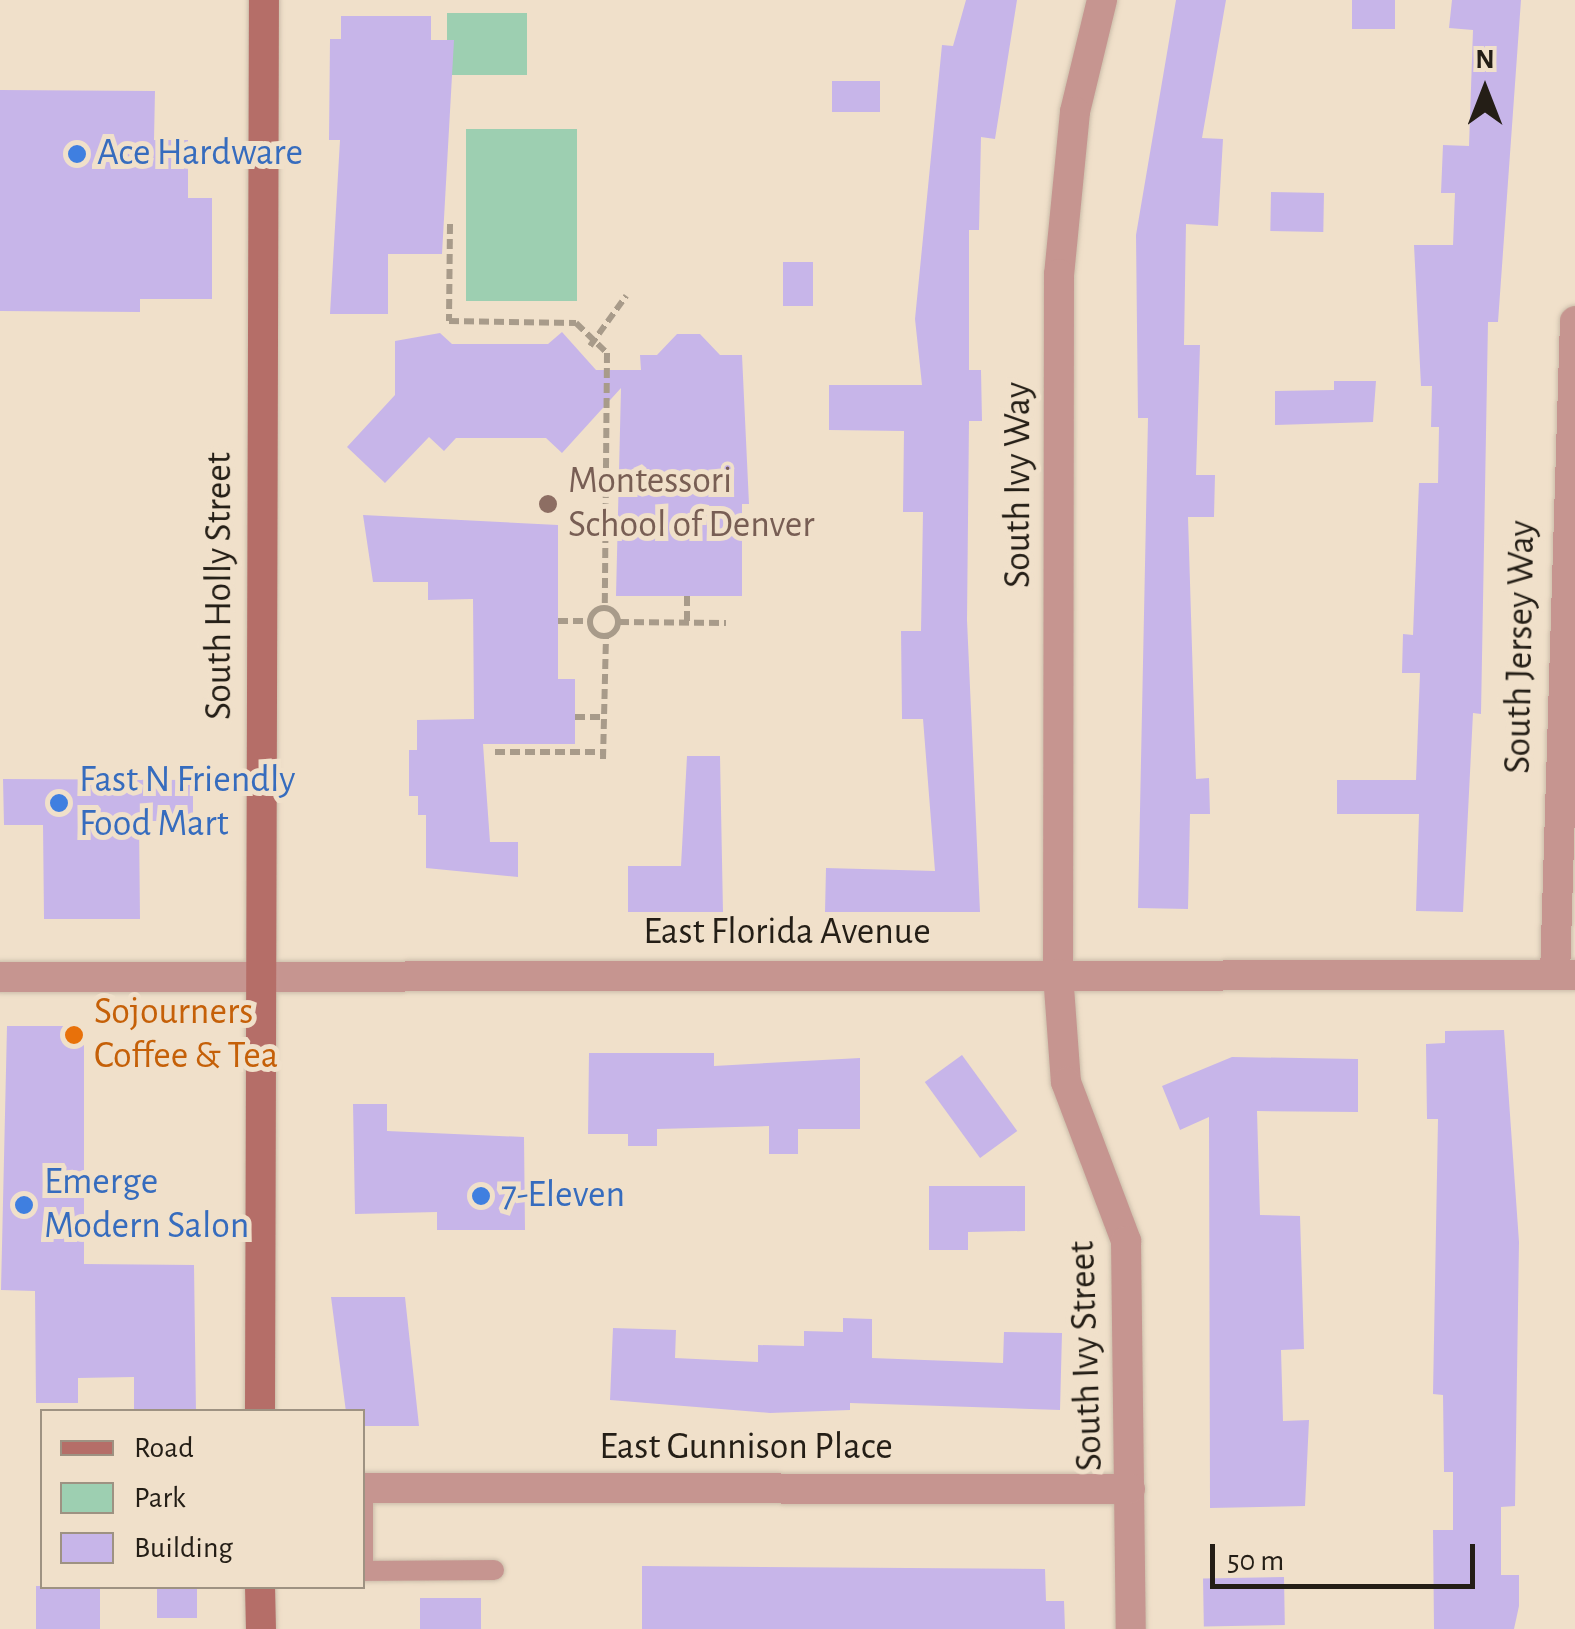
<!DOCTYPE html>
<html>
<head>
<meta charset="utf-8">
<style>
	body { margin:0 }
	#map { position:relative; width:1575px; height:1629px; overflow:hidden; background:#f0e0ca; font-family:"Alegreya Sans",sans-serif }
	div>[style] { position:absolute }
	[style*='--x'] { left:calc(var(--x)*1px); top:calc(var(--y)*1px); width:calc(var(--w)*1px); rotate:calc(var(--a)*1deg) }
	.green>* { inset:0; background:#9dcfb1; transform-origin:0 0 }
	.building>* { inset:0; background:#c7b5e9; transform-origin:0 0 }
	.path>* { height:6px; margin-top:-3px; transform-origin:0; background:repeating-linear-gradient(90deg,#a89b8a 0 10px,transparent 0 15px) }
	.path>.ring { margin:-3px; padding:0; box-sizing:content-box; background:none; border:6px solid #a89b8a; border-radius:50% }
	.roads { filter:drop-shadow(0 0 2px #cbbdaa) drop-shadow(0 0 2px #cbbdaa) }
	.service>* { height:20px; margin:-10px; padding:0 10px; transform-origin:10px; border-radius:10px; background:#c69590 }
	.minor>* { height:30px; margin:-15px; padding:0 15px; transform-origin:15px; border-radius:15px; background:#c69590 }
	.tertiary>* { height:30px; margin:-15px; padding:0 15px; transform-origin:15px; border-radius:15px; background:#c69590 }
	.secondary>* { height:30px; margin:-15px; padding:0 15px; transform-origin:15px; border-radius:15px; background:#b56e68 }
	.dots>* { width:28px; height:28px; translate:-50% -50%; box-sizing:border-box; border:5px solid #f0e0ca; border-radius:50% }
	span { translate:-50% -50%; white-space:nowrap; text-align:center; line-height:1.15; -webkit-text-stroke:10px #f0e0ca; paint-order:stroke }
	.shop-label { font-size:38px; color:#366cbe }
	.left { translate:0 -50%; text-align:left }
	.education-label { font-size:38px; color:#785e54 }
	.street-label { font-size:38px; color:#241e16 }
	.food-label { font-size:38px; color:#c56008 }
	.legend { position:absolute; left:40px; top:1409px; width:325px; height:180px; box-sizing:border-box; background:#f0e0ca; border:2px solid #9e9282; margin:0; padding:12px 18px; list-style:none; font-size:30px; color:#241e16 }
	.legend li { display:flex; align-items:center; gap:20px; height:50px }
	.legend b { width:50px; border:2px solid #9e9282 }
	.north { position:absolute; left:1435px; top:40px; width:100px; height:100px; -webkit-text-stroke:8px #f0e0ca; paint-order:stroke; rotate:0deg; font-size:28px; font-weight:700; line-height:40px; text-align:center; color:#241e16 }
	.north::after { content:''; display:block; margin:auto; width:35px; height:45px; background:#241e16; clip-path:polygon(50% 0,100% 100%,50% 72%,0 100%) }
	.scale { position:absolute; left:1210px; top:1544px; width:265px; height:45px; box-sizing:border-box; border:5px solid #241e16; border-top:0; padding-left:12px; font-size:30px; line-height:35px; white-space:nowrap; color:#241e16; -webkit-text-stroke:8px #f0e0ca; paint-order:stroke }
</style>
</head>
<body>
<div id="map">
	<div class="green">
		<div style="left:447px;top:13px;width:80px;height:62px"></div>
		<div style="left:466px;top:129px;width:111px;height:172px"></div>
	</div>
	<div class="building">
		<div style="clip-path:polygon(966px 0,1017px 0,995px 139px,981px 137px,979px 230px,969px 230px,969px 370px,981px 370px,982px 421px,969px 421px,967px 620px,980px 912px,825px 912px,826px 868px,935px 871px,923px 719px,902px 719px,901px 631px,921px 631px,923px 512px,903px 512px,904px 431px,829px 430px,829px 385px,922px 385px,915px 319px,942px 45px,953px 46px)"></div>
		<div style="clip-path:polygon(1176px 0,1226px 0,1202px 138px,1223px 139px,1218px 226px,1186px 224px,1184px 345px,1200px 345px,1196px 475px,1215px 475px,1214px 517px,1188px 517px,1196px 779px,1209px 778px,1210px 814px,1190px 814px,1188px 909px,1138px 908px,1148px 418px,1138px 418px,1136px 235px)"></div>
		<div style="left:1352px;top:0;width:43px;height:29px"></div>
		<div style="clip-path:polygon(1452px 0,1521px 0,1498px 322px,1488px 322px,1481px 714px,1473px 713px,1463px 912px,1416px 911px,1419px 814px,1337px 814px,1337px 780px,1416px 780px,1420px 673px,1402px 673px,1403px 634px,1413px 635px,1419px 483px,1438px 483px,1439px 427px,1431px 427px,1432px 386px,1421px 386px,1414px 245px,1453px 245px,1455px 193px,1441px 193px,1443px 145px,1469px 146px,1473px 30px,1449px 28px)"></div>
		<div style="clip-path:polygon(341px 16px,431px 16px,431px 40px,454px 40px,442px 254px,388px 254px,388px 314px,330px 314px,340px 140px,329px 140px,330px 39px,341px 39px)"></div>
		<div style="left:832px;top:81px;width:48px;height:31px"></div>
		<div style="clip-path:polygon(0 90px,155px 91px,154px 140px,188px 140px,188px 198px,212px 198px,212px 299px,140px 299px,140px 312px,0 311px)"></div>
		<div style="left:1271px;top:192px;width:53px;height:39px;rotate:1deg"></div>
		<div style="left:783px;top:262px;width:30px;height:44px"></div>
		<div style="clip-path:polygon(562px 332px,596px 370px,641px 370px,640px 355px,657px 355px,677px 334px,700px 334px,720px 355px,742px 355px,749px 504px,742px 504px,742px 596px,616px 596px,621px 388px,562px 453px,546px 438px,456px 438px,444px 451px,429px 437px,385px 483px,347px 447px,395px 395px,395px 341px,440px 333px,452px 344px,548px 344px)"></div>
		<div style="clip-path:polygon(1334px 381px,1376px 381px,1373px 422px,1275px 425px,1275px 391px,1334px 390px)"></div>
		<div style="clip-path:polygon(363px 515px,558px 525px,558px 679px,575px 679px,575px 744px,483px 744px,490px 842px,518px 842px,518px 877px,426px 868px,426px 815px,418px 815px,418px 796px,409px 796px,409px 750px,417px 750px,417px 720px,474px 719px,473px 599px,428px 600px,428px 582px,373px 582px)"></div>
		<div style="clip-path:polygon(687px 756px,720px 756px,723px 912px,628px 912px,628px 866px,681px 866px)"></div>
		<div style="clip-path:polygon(3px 779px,193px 780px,193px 821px,139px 821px,140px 919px,44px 919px,43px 825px,4px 825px)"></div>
		<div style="clip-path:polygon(7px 1026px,84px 1026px,84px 1264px,194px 1265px,196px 1412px,134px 1412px,134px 1377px,78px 1378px,78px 1403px,36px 1403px,35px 1291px,1px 1290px)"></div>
		<div style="clip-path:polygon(1504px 1030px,1519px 1242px,1515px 1506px,1501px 1507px,1501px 1575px,1519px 1575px,1519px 1606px,1514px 1629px,1434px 1629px,1433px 1530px,1453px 1530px,1453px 1472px,1444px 1472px,1443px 1395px,1433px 1394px,1438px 1119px,1427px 1119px,1426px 1044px,1445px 1043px,1445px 1031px)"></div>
		<div style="clip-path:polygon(589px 1053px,714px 1053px,714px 1066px,860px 1058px,860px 1129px,798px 1129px,798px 1154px,769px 1154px,769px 1126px,657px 1129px,657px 1146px,628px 1146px,628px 1134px,588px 1134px)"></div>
		<div style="left:962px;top:1055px;width:94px;height:46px;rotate:54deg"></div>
		<div style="clip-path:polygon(1232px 1057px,1358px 1059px,1358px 1112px,1257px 1111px,1260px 1215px,1300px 1216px,1304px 1349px,1281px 1350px,1283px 1421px,1309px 1420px,1305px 1506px,1210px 1508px,1209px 1117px,1180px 1130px,1162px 1086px)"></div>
		<div style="clip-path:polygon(353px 1104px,387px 1104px,387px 1131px,524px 1137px,525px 1230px,437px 1230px,437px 1212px,355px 1214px)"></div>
		<div style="clip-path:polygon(929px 1186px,1025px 1186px,1025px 1231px,968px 1232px,968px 1250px,929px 1250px)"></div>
		<div style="clip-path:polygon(331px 1297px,405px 1297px,419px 1426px,362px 1426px,362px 1412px,346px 1412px)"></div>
		<div style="clip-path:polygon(843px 1318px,872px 1319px,872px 1358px,1003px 1363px,1004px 1332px,1062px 1333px,1060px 1410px,850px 1403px,850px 1410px,770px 1413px,610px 1400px,613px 1328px,676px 1330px,675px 1358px,758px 1362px,758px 1345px,804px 1346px,804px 1331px,843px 1332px)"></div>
		<div style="clip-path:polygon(642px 1566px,1045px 1569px,1046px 1601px,1064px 1601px,1065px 1629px,642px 1629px)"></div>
		<div style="left:1284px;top:1577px;width:48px;height:81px;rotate:89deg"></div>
		<div style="left:36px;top:1586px;width:64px;height:43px"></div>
		<div style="left:157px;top:1586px;width:40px;height:32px"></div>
		<div style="left:420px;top:1598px;width:61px;height:31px"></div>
	</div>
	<div class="path">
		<div style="--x:450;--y:224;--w:97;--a:90.6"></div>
		<div style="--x:449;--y:321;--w:127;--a:0.9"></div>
		<div style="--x:576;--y:323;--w:43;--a:44.1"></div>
		<div style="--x:607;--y:353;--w:254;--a:90.5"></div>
		<div style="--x:590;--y:346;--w:62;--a:-54.2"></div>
		<div style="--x:687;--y:596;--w:26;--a:90"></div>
		<div class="ring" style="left:590px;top:608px;width:22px;height:22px"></div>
		<div style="--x:558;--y:621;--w:32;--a:0"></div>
		<div style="--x:619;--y:622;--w:107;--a:0.5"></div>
		<div style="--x:575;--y:717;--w:29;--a:0"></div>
		<div style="--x:495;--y:752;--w:108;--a:0"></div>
		<div style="--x:603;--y:759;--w:123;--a:-88.6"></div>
	</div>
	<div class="roads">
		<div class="service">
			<div style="--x:363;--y:1488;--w:83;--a:90"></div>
			<div style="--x:362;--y:1571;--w:132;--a:-0.4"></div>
		</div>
		<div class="minor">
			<div style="--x:1102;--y:0;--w:115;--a:103.6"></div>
			<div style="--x:1075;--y:112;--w:163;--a:95.6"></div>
			<div style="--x:1059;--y:274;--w:700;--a:90.08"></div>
			<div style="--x:1058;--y:974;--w:108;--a:85.8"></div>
			<div style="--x:1066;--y:1082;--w:170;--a:69.3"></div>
			<div style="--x:1126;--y:1241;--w:388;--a:89.3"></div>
			<div style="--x:1555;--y:975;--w:654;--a:-88.25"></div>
			<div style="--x:362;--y:1488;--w:768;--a:0.07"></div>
		</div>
		<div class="tertiary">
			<div style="--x:0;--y:977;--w:1575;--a:-0.07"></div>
		</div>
		<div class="secondary">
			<div style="--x:260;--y:1412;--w:1412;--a:-89.84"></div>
			<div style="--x:260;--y:1586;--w:43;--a:88.7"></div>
		</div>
	</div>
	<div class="dots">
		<div style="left:77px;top:154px;background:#3f7fe0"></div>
		<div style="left:548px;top:504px;background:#8d6e63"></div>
		<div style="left:59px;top:803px;background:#3f7fe0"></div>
		<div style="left:74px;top:1035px;background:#e8710a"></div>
		<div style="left:481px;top:1196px;background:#3f7fe0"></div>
		<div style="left:24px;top:1205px;background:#3f7fe0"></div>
	</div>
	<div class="shop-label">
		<span class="left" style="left:97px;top:154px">Ace Hardware</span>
		<span class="left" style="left:79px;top:803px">Fast N Friendly<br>Food Mart</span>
		<span class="left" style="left:44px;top:1205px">Emerge<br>Modern Salon</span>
		<span class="left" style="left:501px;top:1196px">7-Eleven</span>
	</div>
	<div class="education-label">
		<span class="left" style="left:568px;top:504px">Montessori<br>School of Denver</span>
	</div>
	<div class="street-label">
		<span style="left:1019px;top:485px;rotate:-90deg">South Ivy Way</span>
		<span style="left:220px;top:586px;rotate:-90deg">South Holly Street</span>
		<span style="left:1521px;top:647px;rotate:-89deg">South Jersey Way</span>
		<span style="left:787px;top:933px">East Florida Avenue</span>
		<span style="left:1087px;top:1356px;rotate:-92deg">South Ivy Street</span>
		<span style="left:746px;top:1448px">East Gunnison Place</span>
	</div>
	<div class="food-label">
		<span class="left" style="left:94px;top:1035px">Sojourners<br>Coffee &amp; Tea</span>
	</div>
	<ul class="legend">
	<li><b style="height:12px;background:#b56e68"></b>Road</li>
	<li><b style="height:28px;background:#9dcfb1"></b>Park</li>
	<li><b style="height:28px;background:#c7b5e9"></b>Building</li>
	</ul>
	<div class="north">N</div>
	<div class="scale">50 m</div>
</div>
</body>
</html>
